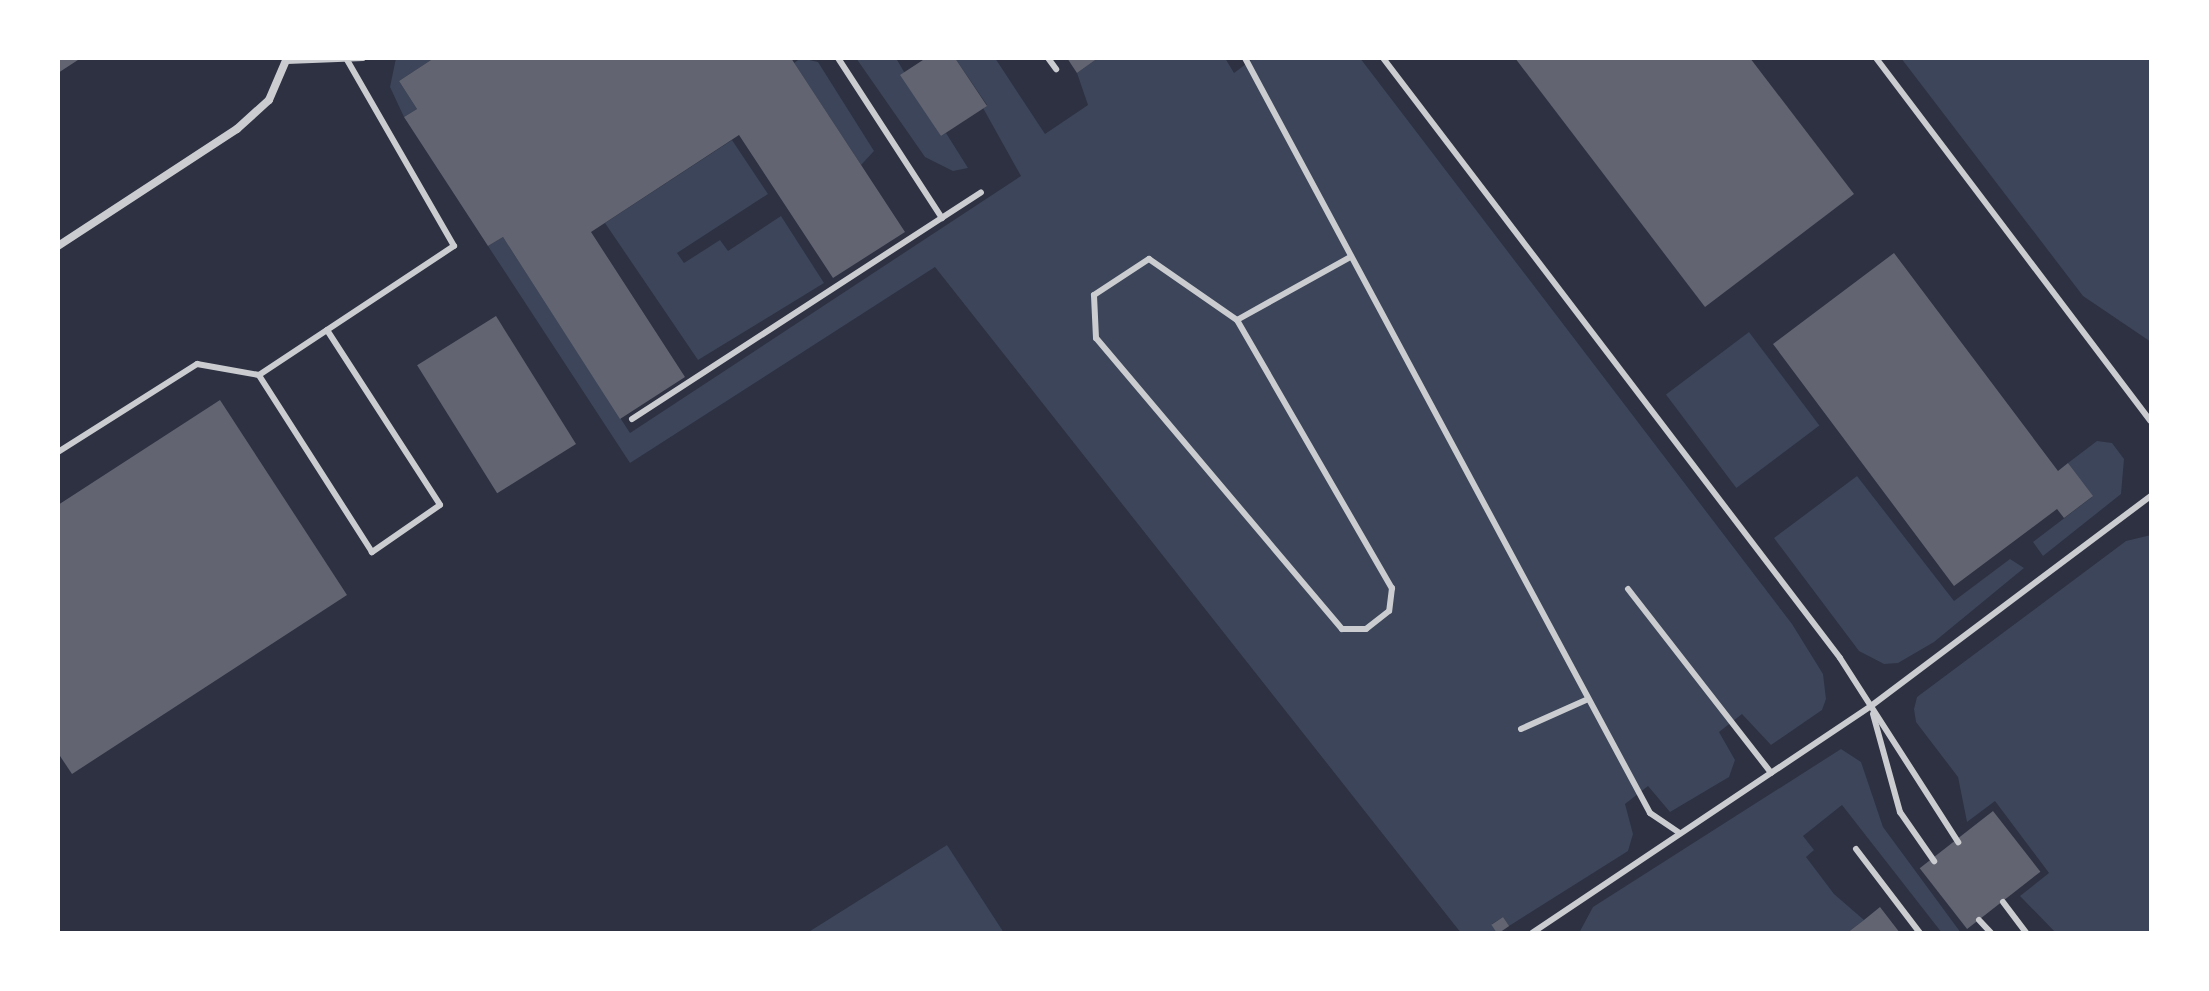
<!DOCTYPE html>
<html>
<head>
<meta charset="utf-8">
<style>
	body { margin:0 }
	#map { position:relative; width:2209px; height:991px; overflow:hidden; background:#2d3142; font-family:"Nunito Sans",sans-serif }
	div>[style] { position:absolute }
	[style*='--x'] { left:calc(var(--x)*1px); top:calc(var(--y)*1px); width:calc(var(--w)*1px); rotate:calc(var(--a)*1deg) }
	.green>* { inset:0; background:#3c4559; transform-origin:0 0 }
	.building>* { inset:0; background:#626471; transform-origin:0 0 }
	.service>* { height:6px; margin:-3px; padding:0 3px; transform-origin:3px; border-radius:3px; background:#caccd0 }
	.minor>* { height:8px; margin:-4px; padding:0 4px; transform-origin:4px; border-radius:4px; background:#caccd0 }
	span { translate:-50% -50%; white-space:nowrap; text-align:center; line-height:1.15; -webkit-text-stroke:6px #fff; paint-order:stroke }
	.frame { position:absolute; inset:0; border:60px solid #fff; pointer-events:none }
</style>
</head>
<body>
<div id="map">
	<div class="green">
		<div style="clip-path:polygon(396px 58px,434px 58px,399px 81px,417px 109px,404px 117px,390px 87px)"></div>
		<div style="clip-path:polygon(801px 58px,818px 62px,874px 151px,861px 165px,794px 63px)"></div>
		<div style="clip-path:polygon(856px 58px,896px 58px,941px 136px,946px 133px,968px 168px,953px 171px,925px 157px)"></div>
		<div style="clip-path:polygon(955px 58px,995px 58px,1045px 134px,1088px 105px,1077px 73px,1098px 58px,1225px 58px,1234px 73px,1254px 58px,1360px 58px,1792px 624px,1823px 674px,1826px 699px,1822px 710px,1771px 745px,1742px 714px,1719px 732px,1735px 760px,1729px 777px,1670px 812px,1648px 786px,1625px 804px,1633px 834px,1628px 851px,1509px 926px,1503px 917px,1492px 924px,1497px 933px,1461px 933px,935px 267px,630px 463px,488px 246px,503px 237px,630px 433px,1021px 176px,983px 108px,987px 105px)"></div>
		<div style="clip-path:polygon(1901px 58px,2151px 58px,2151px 342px,2083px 296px)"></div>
		<div style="clip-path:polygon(732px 140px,768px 194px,677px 253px,684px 263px,720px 240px,728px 251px,781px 216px,824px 283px,698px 360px,605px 223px)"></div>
		<div style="left:1749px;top:332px;width:117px;height:104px;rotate:53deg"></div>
		<div style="clip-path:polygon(2097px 441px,2112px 443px,2124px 459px,2121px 494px,2043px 556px,2033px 542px,2092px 497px,2068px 463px)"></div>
		<div style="clip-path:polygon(1857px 476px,1954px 601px,2010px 559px,2024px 568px,1934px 642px,1898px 663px,1884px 664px,1859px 651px,1774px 538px)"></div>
		<div style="clip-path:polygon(2151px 535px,2151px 933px,2056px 933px,2020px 896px,2049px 873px,1995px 801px,1967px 822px,1958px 777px,1916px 722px,1914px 709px,1917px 697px,2126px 541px)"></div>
		<div style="clip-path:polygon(1841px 749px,1861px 762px,1883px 827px,1961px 933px,1942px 933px,1842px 805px,1803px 836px,1814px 850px,1806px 857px,1834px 894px,1864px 920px,1847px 933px,1579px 933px,1593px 907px)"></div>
		<div style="clip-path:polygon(947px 845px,1004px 933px,807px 933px)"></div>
	</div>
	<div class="building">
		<div style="clip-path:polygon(58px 58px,81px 58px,58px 73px)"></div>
		<div style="clip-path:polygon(434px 58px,791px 58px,905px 232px,833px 278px,739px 135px,591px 232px,685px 377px,620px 419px,503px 237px,488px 246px,404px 117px,417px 109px,399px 81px)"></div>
		<div style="clip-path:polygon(926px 58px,955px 58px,987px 106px,941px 136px,900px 75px)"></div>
		<div style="clip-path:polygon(1067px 58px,1098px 58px,1077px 73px)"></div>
		<div style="clip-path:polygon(1515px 58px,1750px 58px,1854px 194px,1705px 307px)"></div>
		<div style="clip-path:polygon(1894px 253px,2058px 471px,2068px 463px,2093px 496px,2064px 518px,2057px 509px,1954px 586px,1773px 344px)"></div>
		<div style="left:496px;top:316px;width:151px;height:93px;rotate:58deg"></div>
		<div style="clip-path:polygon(220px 400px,347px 595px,72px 774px,58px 753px,58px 505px)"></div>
		<div style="left:1993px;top:811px;width:77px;height:93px;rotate:52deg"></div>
		<div style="clip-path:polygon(1880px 907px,1900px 933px,1847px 933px,1864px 920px)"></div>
		<div style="left:1503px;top:917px;width:11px;height:14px;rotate:56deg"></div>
	</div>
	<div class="service">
		<div style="--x:838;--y:58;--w:191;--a:57"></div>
		<div style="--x:1048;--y:58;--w:14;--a:54"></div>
		<div style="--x:1245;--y:58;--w:857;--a:61.79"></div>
		<div style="--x:1650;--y:813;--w:36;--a:34"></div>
		<div style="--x:1383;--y:58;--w:754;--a:52.7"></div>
		<div style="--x:1840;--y:658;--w:219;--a:57.3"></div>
		<div style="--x:1876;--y:58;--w:455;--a:52.9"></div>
		<div style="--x:287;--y:61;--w:76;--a:-2.3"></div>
		<div style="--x:1237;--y:320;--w:310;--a:60"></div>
		<div style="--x:1392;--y:588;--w:23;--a:97"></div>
		<div style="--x:1389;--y:611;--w:29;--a:142"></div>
		<div style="--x:1366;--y:629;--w:24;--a:180"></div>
		<div style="--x:1342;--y:629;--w:381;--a:-130.2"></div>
		<div style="--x:1096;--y:338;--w:43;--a:-92.7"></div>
		<div style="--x:1094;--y:295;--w:66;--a:-33.2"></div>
		<div style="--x:1149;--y:259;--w:107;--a:34.7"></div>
		<div style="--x:1237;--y:320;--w:129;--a:-29.1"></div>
		<div style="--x:327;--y:330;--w:208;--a:57.1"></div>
		<div style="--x:440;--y:505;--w:83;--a:145.3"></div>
		<div style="--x:372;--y:552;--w:210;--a:-122.6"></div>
		<div style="--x:259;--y:375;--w:234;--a:-33.5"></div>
		<div style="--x:454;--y:246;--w:215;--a:-119.9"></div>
		<div style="--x:632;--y:419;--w:416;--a:-33"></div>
		<div style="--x:58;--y:452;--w:165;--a:-32.3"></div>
		<div style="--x:197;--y:364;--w:63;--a:10.1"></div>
		<div style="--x:1628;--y:589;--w:233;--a:52.1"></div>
		<div style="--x:1873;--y:714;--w:102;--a:74.6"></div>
		<div style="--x:1900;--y:812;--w:60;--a:55.2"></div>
		<div style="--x:1521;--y:729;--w:73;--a:-24.1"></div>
		<div style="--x:1856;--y:849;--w:106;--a:52.7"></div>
		<div style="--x:2003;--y:902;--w:39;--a:53"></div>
		<div style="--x:1979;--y:920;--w:18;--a:47"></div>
		<div style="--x:1532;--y:933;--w:408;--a:-33.8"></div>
		<div style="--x:1871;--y:706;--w:350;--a:-36.9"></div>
	</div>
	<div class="minor">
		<div style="--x:58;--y:246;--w:214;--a:-33.2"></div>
		<div style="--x:237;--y:129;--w:43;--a:-42.2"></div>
		<div style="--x:269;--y:100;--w:46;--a:-66.8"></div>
	</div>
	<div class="frame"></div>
</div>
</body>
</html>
